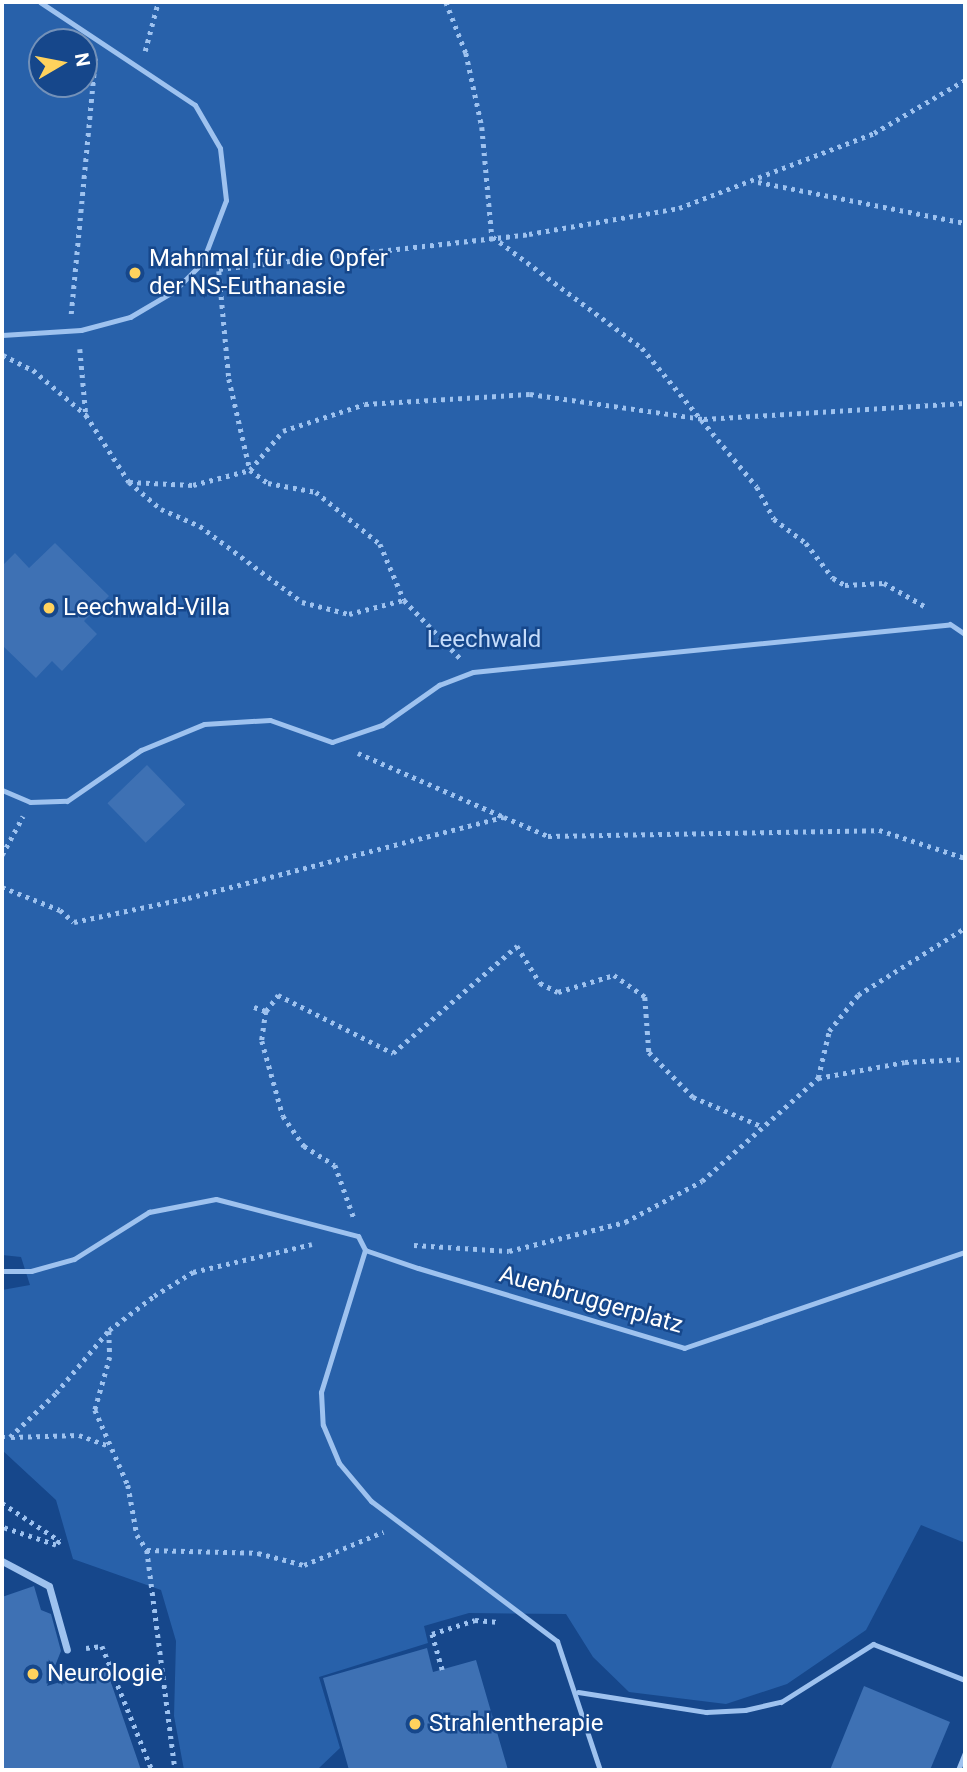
<!DOCTYPE html>
<html>
<head>
<meta charset="utf-8">
<style>
	body { margin:0 }
	#map { position:relative; width:967px; height:1772px; overflow:hidden; background:#16478b; font-family:Roboto,sans-serif }
	div>[style] { position:absolute }
	[style*='--x'] { left:calc(var(--x)*1px); top:calc(var(--y)*1px); width:calc(var(--w)*1px); rotate:calc(var(--a)*1deg) }
	.green>* { inset:0; background:#2861aa }
	.building>* { inset:0; background:#3e71b4; transform-origin:0 0 }
	.path>* { height:4.5px; margin-top:-2.25px; transform-origin:0; background:repeating-linear-gradient(90deg,#9ec2ef 0 3.5px,transparent 0 8.5px) }
	.service>* { height:5px; margin:-2.5px; padding:0 2.5px; transform-origin:2.5px; border-radius:2.5px; background:#9ec2ef }
	.minor>* { height:7px; margin:-3.5px; padding:0 3.5px; transform-origin:3.5px; border-radius:3.5px; background:#9ec2ef }
	.dots>* { width:19px; height:19px; translate:-50% -50%; box-sizing:border-box; border:4px solid #16478b; border-radius:50% }
	span { translate:-50% -50%; white-space:nowrap; text-align:center; line-height:1.15; -webkit-text-stroke:5px #16478b; paint-order:stroke }
	.poi-label { font-size:24px; color:#fff }
	.left { translate:0 -50%; text-align:left }
	.park-label { font-size:24px; color:#c5dcfb }
	.street-label { font-size:24px; color:#fff }
	.frame { position:absolute; inset:0; border:4px solid #fff; pointer-events:none }
	.north { position:absolute; left:28px; top:28px; width:70px; height:70px; box-sizing:border-box; background:#16478b; border:2px solid #7391b9; border-radius:50%; rotate:80deg; font-size:19px; font-weight:700; line-height:28px; text-align:center; color:#fff }
	.north::after { content:''; display:block; margin:auto; width:24px; height:32px; background:#ffd25d; clip-path:polygon(50% 0,100% 100%,50% 72%,0 100%) }
</style>
</head>
<body>
<div id="map">
	<div class="green">
		<div style="clip-path:polygon(evenodd,2px 2px,965px 2px,965px 1543px,921px 1525px,866px 1630px,787px 1684px,726px 1704px,629px 1692px,593px 1657px,566px 1614px,469px 1613px,424px 1626px,428px 1643px,319px 1677px,340px 1748px,319px 1768px,184px 1770px,174px 1716px,176px 1641px,161px 1590px,73px 1559px,56px 1500px,2px 1450px,2px 1290px,30px 1285px,21px 1257px,2px 1255px,2px 2px,42px 42px,84px 42px,84px 84px,42px 84px,42px 42px)"></div>
	</div>
	<div class="building">
		<div style="clip-path:polygon(55px 543px,109px 596px,84px 621px,97px 634px,62px 671px,52px 661px,36px 678px,2px 645px,2px 566px,15px 553px,29px 568px)"></div>
		<div style="left:147px;top:765px;width:55px;height:55px;rotate:46deg"></div>
		<div style="clip-path:polygon(34px 1586px,41px 1610px,51px 1614px,61px 1651px,47px 1686px,106px 1668px,141px 1770px,2px 1770px,2px 1597px)"></div>
		<div style="clip-path:polygon(427px 1648px,433px 1672px,476px 1660px,508px 1770px,349px 1770px,323px 1678px)"></div>
		<div style="clip-path:polygon(864px 1686px,950px 1722px,930px 1770px,830px 1770px)"></div>
	</div>
	<div class="path">
		<div style="--x:446;--y:2;--w:55;--a:68.6"></div>
		<div style="--x:466;--y:53;--w:76;--a:77.8"></div>
		<div style="--x:482;--y:127;--w:109;--a:84.8"></div>
		<div style="--x:145;--y:51;--w:51;--a:-75.1"></div>
		<div style="--x:758;--y:182;--w:211;--a:11.2"></div>
		<div style="--x:493;--y:237;--w:186;--a:36.7"></div>
		<div style="--x:642;--y:348;--w:180;--a:50.4"></div>
		<div style="--x:757;--y:487;--w:36;--a:62"></div>
		<div style="--x:774;--y:519;--w:40;--a:37"></div>
		<div style="--x:806;--y:543;--w:44;--a:52.4"></div>
		<div style="--x:833;--y:578;--w:14;--a:30"></div>
		<div style="--x:845;--y:585;--w:39;--a:-3"></div>
		<div style="--x:884;--y:583;--w:48;--a:29.7"></div>
		<div style="--x:219;--y:269;--w:312;--a:-6.4"></div>
		<div style="--x:529;--y:234;--w:152;--a:-9.8"></div>
		<div style="--x:679;--y:208;--w:209;--a:-21"></div>
		<div style="--x:874;--y:133;--w:105;--a:-30.2"></div>
		<div style="--x:219;--y:271;--w:108;--a:84.7"></div>
		<div style="--x:229;--y:379;--w:93;--a:77"></div>
		<div style="--x:250;--y:470;--w:22;--a:36"></div>
		<div style="--x:268;--y:483;--w:49;--a:10.6"></div>
		<div style="--x:316;--y:492;--w:82;--a:39.1"></div>
		<div style="--x:380;--y:544;--w:61;--a:66.8"></div>
		<div style="--x:404;--y:600;--w:82;--a:46"></div>
		<div style="--x:71;--y:314;--w:257;--a:-84.6"></div>
		<div style="--x:80;--y:349;--w:66;--a:84.8"></div>
		<div style="--x:86;--y:415;--w:80;--a:57.3"></div>
		<div style="--x:129;--y:482;--w:42;--a:40.2"></div>
		<div style="--x:161;--y:509;--w:43;--a:23.6"></div>
		<div style="--x:200;--y:526;--w:127;--a:36.7"></div>
		<div style="--x:302;--y:602;--w:49;--a:14.3"></div>
		<div style="--x:349;--y:614;--w:57;--a:-14.3"></div>
		<div style="--x:3;--y:355;--w:34;--a:27"></div>
		<div style="--x:33;--y:370;--w:70;--a:40.3"></div>
		<div style="--x:129;--y:482;--w:64;--a:2.7"></div>
		<div style="--x:193;--y:485;--w:59;--a:-14.7"></div>
		<div style="--x:250;--y:470;--w:51;--a:-49.8"></div>
		<div style="--x:283;--y:431;--w:86;--a:-18.2"></div>
		<div style="--x:365;--y:404;--w:165;--a:-3.5"></div>
		<div style="--x:530;--y:394;--w:176;--a:8.2"></div>
		<div style="--x:704;--y:419;--w:261;--a:-3.5"></div>
		<div style="--x:358;--y:753;--w:159;--a:23.7"></div>
		<div style="--x:2;--y:855;--w:44;--a:-61.7"></div>
		<div style="--x:2;--y:887;--w:62;--a:21.6"></div>
		<div style="--x:60;--y:910;--w:18;--a:41"></div>
		<div style="--x:74;--y:922;--w:116;--a:-11.9"></div>
		<div style="--x:188;--y:898;--w:326;--a:-14.4"></div>
		<div style="--x:504;--y:817;--w:48;--a:23.4"></div>
		<div style="--x:548;--y:836;--w:331;--a:-1"></div>
		<div style="--x:879;--y:830;--w:90;--a:18"></div>
		<div style="--x:254;--y:1007;--w:13;--a:18"></div>
		<div style="--x:266;--y:1011;--w:20;--a:-53"></div>
		<div style="--x:278;--y:995;--w:129;--a:26.8"></div>
		<div style="--x:393;--y:1053;--w:164;--a:-40.8"></div>
		<div style="--x:517;--y:946;--w:44;--a:58.1"></div>
		<div style="--x:540;--y:983;--w:20;--a:27"></div>
		<div style="--x:558;--y:992;--w:59;--a:-16.9"></div>
		<div style="--x:614;--y:975;--w:38;--a:35"></div>
		<div style="--x:645;--y:997;--w:55;--a:85.8"></div>
		<div style="--x:649;--y:1052;--w:63;--a:45.6"></div>
		<div style="--x:693;--y:1097;--w:74;--a:23.1"></div>
		<div style="--x:266;--y:1011;--w:30;--a:98"></div>
		<div style="--x:262;--y:1041;--w:78;--a:74.4"></div>
		<div style="--x:283;--y:1116;--w:37;--a:55"></div>
		<div style="--x:304;--y:1146;--w:36;--a:32"></div>
		<div style="--x:335;--y:1165;--w:56;--a:70.3"></div>
		<div style="--x:818;--y:1078;--w:88;--a:-10.4"></div>
		<div style="--x:905;--y:1062;--w:60;--a:-2.9"></div>
		<div style="--x:414;--y:1245;--w:95;--a:3.6"></div>
		<div style="--x:509;--y:1251;--w:120;--a:-14"></div>
		<div style="--x:625;--y:1222;--w:87;--a:-28"></div>
		<div style="--x:702;--y:1181;--w:155;--a:-41.6"></div>
		<div style="--x:818;--y:1078;--w:48;--a:-76.8"></div>
		<div style="--x:829;--y:1031;--w:46;--a:-51.1"></div>
		<div style="--x:858;--y:995;--w:126;--a:-32.1"></div>
		<div style="--x:109;--y:1331;--w:26;--a:88"></div>
		<div style="--x:110;--y:1357;--w:55;--a:105.8"></div>
		<div style="--x:95;--y:1410;--w:82;--a:66.3"></div>
		<div style="--x:128;--y:1485;--w:51;--a:79.8"></div>
		<div style="--x:137;--y:1535;--w:18;--a:56"></div>
		<div style="--x:147;--y:1550;--w:222;--a:82.7"></div>
		<div style="--x:2;--y:1437;--w:8;--a:0"></div>
		<div style="--x:10;--y:1437;--w:64;--a:-43.7"></div>
		<div style="--x:56;--y:1393;--w:82;--a:-49.9"></div>
		<div style="--x:109;--y:1330;--w:56;--a:-37.1"></div>
		<div style="--x:154;--y:1296;--w:46;--a:-31.6"></div>
		<div style="--x:193;--y:1272;--w:122;--a:-13.2"></div>
		<div style="--x:11;--y:1437;--w:68;--a:-1.7"></div>
		<div style="--x:79;--y:1435;--w:30;--a:20"></div>
		<div style="--x:2;--y:1503;--w:69;--a:33.2"></div>
		<div style="--x:60;--y:1541;--w:6;--a:135"></div>
		<div style="--x:56;--y:1545;--w:57;--a:-161.6"></div>
		<div style="--x:147;--y:1550;--w:111;--a:1.5"></div>
		<div style="--x:258;--y:1553;--w:48;--a:14.6"></div>
		<div style="--x:304;--y:1565;--w:86;--a:-22.7"></div>
		<div style="--x:86;--y:1648;--w:16;--a:-7"></div>
		<div style="--x:102;--y:1646;--w:134;--a:68"></div>
		<div style="--x:442;--y:1670;--w:37;--a:-106"></div>
		<div style="--x:432;--y:1634;--w:45;--a:-18"></div>
		<div style="--x:475;--y:1620;--w:24;--a:5"></div>
	</div>
	<div class="service">
		<div style="--x:2;--y:335;--w:79;--a:-3.6"></div>
		<div style="--x:81;--y:330;--w:51;--a:-14.9"></div>
		<div style="--x:130;--y:317;--w:51;--a:-30.6"></div>
		<div style="--x:174;--y:291;--w:40;--a:-45"></div>
		<div style="--x:202;--y:263;--w:67;--a:-69.1"></div>
		<div style="--x:226;--y:200;--w:52;--a:-96.6"></div>
		<div style="--x:220;--y:148;--w:50;--a:-120.2"></div>
		<div style="--x:195;--y:105;--w:186;--a:-146.4"></div>
		<div style="--x:2;--y:790;--w:30;--a:23"></div>
		<div style="--x:30;--y:802;--w:37;--a:-2"></div>
		<div style="--x:67;--y:801;--w:90;--a:-34.6"></div>
		<div style="--x:141;--y:750;--w:68;--a:-22.4"></div>
		<div style="--x:204;--y:724;--w:66;--a:-3.5"></div>
		<div style="--x:270;--y:720;--w:66;--a:19.5"></div>
		<div style="--x:332;--y:742;--w:53;--a:-18.8"></div>
		<div style="--x:382;--y:725;--w:70;--a:-35.1"></div>
		<div style="--x:439;--y:685;--w:36;--a:-21"></div>
		<div style="--x:473;--y:672;--w:479;--a:-5.7"></div>
		<div style="--x:950;--y:624;--w:18;--a:34"></div>
		<div style="--x:365;--y:1250;--w:149;--a:107.2"></div>
		<div style="--x:321;--y:1392;--w:33;--a:87"></div>
		<div style="--x:323;--y:1425;--w:41;--a:67.2"></div>
		<div style="--x:339;--y:1463;--w:50;--a:49.9"></div>
		<div style="--x:371;--y:1501;--w:233;--a:37"></div>
		<div style="--x:557;--y:1641;--w:136;--a:71.6"></div>
		<div style="--x:2;--y:1271;--w:29;--a:0"></div>
		<div style="--x:31;--y:1271;--w:45;--a:-15.6"></div>
		<div style="--x:74;--y:1259;--w:89;--a:-32.1"></div>
		<div style="--x:149;--y:1212;--w:68;--a:-11"></div>
		<div style="--x:216;--y:1199;--w:147;--a:14.6"></div>
		<div style="--x:358;--y:1236;--w:16;--a:63"></div>
		<div style="--x:365;--y:1250;--w:56;--a:18.8"></div>
		<div style="--x:418;--y:1268;--w:278;--a:16.7"></div>
		<div style="--x:684;--y:1348;--w:297;--a:-18.9"></div>
		<div style="--x:578;--y:1692;--w:130;--a:8.9"></div>
		<div style="--x:706;--y:1712;--w:39;--a:-3"></div>
		<div style="--x:745;--y:1710;--w:37;--a:-13"></div>
		<div style="--x:781;--y:1702;--w:109;--a:-32.2"></div>
		<div style="--x:873;--y:1644;--w:99;--a:21.4"></div>
		<div style="--x:958;--y:1770;--w:18;--a:-68"></div>
	</div>
	<div class="minor">
		<div style="--x:2;--y:1561;--w:53;--a:28"></div>
		<div style="--x:49;--y:1586;--w:66;--a:74.3"></div>
	</div>
	<div class="dots">
		<div style="left:135px;top:273px;background:#ffd25d"></div>
		<div style="left:49px;top:608px;background:#ffd25d"></div>
		<div style="left:33px;top:1674px;background:#ffd25d"></div>
		<div style="left:415px;top:1724px;background:#ffd25d"></div>
	</div>
	<div class="poi-label">
		<span class="left" style="left:149px;top:273px">Mahnmal für die Opfer<br>der NS-Euthanasie</span>
		<span class="left" style="left:63px;top:608px">Leechwald-Villa</span>
		<span class="left" style="left:47px;top:1674px">Neurologie</span>
		<span class="left" style="left:429px;top:1724px">Strahlentherapie</span>
	</div>
	<div class="park-label">
		<span style="left:484px;top:640px">Leechwald</span>
	</div>
	<div class="street-label">
		<span style="left:591px;top:1300px;rotate:16deg">Auenbruggerplatz</span>
	</div>
	<div class="frame"></div>
	<div class="north">N</div>
</div>
</body>
</html>
